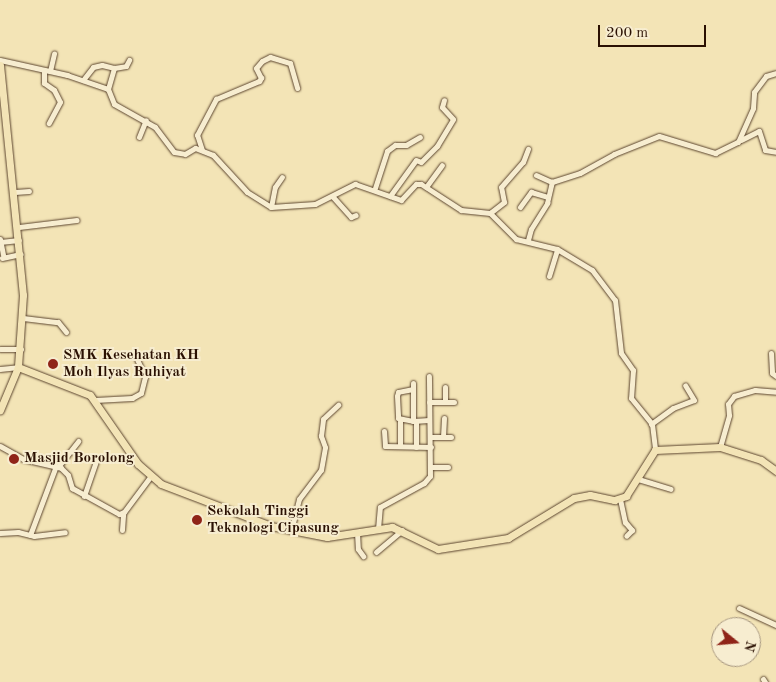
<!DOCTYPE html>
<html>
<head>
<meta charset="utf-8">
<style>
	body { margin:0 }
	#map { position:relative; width:776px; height:682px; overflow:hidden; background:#f3e4b6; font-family:"Old Standard TT",serif }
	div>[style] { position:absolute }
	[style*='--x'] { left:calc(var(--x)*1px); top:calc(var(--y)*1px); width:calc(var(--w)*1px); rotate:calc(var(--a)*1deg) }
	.roads { filter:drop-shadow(0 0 1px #5c452f) drop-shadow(0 0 1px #5c452f) }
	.minor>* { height:5px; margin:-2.5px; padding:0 2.5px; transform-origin:2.5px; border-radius:2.5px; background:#f7edd0 }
	.major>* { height:7px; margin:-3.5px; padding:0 3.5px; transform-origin:3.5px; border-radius:3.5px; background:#f3e4b6 }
	.dots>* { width:14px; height:14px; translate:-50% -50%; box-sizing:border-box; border:2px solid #f7edd0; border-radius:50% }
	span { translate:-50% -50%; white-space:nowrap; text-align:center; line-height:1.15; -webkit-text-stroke:4px #f7edd0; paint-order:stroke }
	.poi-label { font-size:15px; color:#2a1002; font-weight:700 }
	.left { translate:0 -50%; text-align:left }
	.north { position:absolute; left:711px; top:617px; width:50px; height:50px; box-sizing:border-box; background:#f7edd0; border:1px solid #a5957e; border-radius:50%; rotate:107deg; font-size:14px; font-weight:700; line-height:20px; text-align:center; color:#2a1002 }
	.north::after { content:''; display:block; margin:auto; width:18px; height:22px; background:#8f2418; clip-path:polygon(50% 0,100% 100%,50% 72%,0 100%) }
	.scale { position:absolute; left:598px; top:25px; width:108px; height:22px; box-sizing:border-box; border:2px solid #2a1002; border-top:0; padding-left:6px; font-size:15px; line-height:18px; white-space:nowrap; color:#2a1002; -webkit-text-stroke:4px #f7edd0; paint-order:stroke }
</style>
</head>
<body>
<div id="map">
	<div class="roads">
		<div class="minor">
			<div style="--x:0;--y:60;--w:69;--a:12.6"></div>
			<div style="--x:67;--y:75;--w:43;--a:18.9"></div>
			<div style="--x:108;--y:89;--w:16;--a:68"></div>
			<div style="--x:114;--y:104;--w:47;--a:29.3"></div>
			<div style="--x:155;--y:127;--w:31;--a:53"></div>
			<div style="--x:174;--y:152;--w:11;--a:10"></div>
			<div style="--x:185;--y:154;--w:12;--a:-31"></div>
			<div style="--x:195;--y:148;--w:19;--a:21"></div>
			<div style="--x:213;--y:155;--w:50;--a:47.4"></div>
			<div style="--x:247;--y:192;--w:28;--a:32"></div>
			<div style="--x:271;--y:207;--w:44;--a:-3.9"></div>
			<div style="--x:315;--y:204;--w:45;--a:-26.6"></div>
			<div style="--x:355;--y:184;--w:49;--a:19.2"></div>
			<div style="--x:401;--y:200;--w:22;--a:-47"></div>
			<div style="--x:416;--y:184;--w:5;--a:0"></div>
			<div style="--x:421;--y:184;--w:48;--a:33"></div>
			<div style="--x:461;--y:210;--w:29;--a:6"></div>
			<div style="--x:490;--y:213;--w:37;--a:45"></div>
			<div style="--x:516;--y:239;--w:42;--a:13.7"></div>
			<div style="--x:557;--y:249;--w:41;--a:31"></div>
			<div style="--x:592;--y:270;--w:38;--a:53"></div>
			<div style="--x:615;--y:300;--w:53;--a:83.5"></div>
			<div style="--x:621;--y:353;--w:21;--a:55"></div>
			<div style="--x:633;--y:370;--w:28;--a:94"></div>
			<div style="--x:631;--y:398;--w:33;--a:51"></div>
			<div style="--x:652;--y:424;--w:26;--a:83"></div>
			<div style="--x:44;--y:70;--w:13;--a:90"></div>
			<div style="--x:44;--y:83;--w:12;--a:35"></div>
			<div style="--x:54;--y:90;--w:13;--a:63"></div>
			<div style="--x:60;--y:102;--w:24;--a:118"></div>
			<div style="--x:50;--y:71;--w:18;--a:-77"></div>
			<div style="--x:83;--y:80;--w:16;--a:-52"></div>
			<div style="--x:93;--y:67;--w:9;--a:-13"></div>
			<div style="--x:102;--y:65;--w:12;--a:14"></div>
			<div style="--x:108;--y:89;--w:22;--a:-74"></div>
			<div style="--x:114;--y:68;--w:12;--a:-9"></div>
			<div style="--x:126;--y:66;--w:7;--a:-63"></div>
			<div style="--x:139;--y:137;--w:18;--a:-68"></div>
			<div style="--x:741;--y:140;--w:20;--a:-27"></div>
			<div style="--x:759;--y:131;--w:20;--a:72"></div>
			<div style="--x:765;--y:150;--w:11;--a:10"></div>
			<div style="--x:202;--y:150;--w:16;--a:-108"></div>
			<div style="--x:197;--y:135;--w:41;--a:-62.2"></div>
			<div style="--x:216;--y:99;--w:47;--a:-22.7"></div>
			<div style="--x:259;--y:81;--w:4;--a:-56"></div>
			<div style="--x:261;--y:78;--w:11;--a:-117"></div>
			<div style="--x:256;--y:68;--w:9;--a:-49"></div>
			<div style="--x:262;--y:61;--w:9;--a:-27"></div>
			<div style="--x:270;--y:57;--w:21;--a:17"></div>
			<div style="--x:290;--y:63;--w:26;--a:74"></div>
			<div style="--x:536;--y:175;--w:17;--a:24"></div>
			<div style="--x:426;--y:187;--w:27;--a:-54"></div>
			<div style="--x:375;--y:188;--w:39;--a:-72"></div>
			<div style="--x:387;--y:151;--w:10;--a:-37"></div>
			<div style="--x:395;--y:145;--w:11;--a:0"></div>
			<div style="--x:406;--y:145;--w:16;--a:-30"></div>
			<div style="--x:15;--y:192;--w:14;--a:-4"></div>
			<div style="--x:390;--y:196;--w:44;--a:-54.2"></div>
			<div style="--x:416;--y:160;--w:5;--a:22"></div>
			<div style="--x:421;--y:162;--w:23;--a:-45"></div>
			<div style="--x:437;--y:146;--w:31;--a:-59"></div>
			<div style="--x:453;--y:119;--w:16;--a:-133"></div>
			<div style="--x:442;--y:107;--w:7;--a:-74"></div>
			<div style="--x:333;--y:197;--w:27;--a:48"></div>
			<div style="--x:351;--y:217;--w:5;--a:-22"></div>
			<div style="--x:271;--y:207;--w:20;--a:-79"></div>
			<div style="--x:275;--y:187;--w:12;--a:-55"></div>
			<div style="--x:520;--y:207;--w:19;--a:-54"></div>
			<div style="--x:531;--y:192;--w:17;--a:17"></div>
			<div style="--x:490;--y:213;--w:18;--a:-38"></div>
			<div style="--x:504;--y:202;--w:15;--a:-101"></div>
			<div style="--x:501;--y:187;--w:33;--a:-49"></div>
			<div style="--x:523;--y:162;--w:14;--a:-69"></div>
			<div style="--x:19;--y:227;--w:58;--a:-6.9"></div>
			<div style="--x:0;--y:239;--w:16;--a:79"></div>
			<div style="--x:528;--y:240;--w:11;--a:-75"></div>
			<div style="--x:531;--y:229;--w:31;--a:-58"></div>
			<div style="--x:547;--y:203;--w:22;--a:-77"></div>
			<div style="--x:552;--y:182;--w:29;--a:-18"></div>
			<div style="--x:580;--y:173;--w:39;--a:-29"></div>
			<div style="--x:614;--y:154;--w:48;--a:-21.8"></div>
			<div style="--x:659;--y:136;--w:59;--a:16.9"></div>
			<div style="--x:715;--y:153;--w:25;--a:-26"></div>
			<div style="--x:738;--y:142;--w:37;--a:-66"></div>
			<div style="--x:753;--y:108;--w:16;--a:-86"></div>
			<div style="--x:754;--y:92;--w:20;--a:-53"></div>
			<div style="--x:766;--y:76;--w:10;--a:-17"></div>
			<div style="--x:0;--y:242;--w:19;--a:-6"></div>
			<div style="--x:2;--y:258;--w:19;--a:-12"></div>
			<div style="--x:549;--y:276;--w:28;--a:-73"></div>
			<div style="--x:23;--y:318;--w:35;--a:7"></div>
			<div style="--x:58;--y:322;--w:13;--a:51"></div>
			<div style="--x:0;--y:349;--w:21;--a:0"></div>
			<div style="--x:771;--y:353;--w:20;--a:87"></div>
			<div style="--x:772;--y:373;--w:5;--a:37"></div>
			<div style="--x:0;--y:369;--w:18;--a:-6"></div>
			<div style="--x:413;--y:383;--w:38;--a:90"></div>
			<div style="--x:413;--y:421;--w:16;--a:-4"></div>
			<div style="--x:413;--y:389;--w:15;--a:169"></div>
			<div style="--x:398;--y:392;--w:4;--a:104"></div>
			<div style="--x:397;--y:396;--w:22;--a:87"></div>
			<div style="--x:398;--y:418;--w:15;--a:11"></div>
			<div style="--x:95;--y:400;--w:37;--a:-3"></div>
			<div style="--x:132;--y:398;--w:10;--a:-29"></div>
			<div style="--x:141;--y:393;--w:16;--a:-76"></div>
			<div style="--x:145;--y:377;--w:22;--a:-114"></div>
			<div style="--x:429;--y:402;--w:25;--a:0"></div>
			<div style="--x:445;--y:402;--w:15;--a:-90"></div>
			<div style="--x:400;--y:421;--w:25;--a:90"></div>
			<div style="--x:416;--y:422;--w:25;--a:90"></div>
			<div style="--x:651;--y:424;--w:27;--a:-36"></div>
			<div style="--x:673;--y:408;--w:22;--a:-21"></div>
			<div style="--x:694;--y:400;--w:17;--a:-121"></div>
			<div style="--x:384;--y:431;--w:15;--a:86"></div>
			<div style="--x:385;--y:446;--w:46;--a:1.2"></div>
			<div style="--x:431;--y:437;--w:20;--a:0"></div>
			<div style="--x:443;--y:437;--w:19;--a:-87"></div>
			<div style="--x:0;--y:446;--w:26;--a:29"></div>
			<div style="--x:23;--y:459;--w:39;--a:13"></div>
			<div style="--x:61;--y:468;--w:10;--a:45"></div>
			<div style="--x:68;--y:475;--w:14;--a:73"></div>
			<div style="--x:72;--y:488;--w:54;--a:29"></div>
			<div style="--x:119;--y:514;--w:5;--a:-22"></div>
			<div style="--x:124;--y:512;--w:44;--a:-53.4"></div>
			<div style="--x:720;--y:447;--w:33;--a:-74"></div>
			<div style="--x:729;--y:415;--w:11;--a:-95"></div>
			<div style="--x:728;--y:404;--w:10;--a:-53"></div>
			<div style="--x:734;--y:396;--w:22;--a:-16"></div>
			<div style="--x:755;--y:390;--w:21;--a:5"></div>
			<div style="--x:58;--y:467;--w:33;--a:-52"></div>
			<div style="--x:431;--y:467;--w:17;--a:0"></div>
			<div style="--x:638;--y:479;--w:34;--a:17"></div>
			<div style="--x:84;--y:496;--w:36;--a:-71"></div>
			<div style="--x:620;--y:499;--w:24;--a:78"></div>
			<div style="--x:625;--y:522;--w:11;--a:49"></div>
			<div style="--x:632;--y:530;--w:8;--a:135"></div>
			<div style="--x:378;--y:529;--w:22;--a:-85"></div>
			<div style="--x:380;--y:507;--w:50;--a:-28.6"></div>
			<div style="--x:424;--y:483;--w:9;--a:-49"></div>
			<div style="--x:430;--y:476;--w:100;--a:-90.6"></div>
			<div style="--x:122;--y:530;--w:16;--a:-86"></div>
			<div style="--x:291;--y:531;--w:33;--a:-76"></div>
			<div style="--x:299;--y:499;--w:36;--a:-53"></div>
			<div style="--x:321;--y:470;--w:23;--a:-80"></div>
			<div style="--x:325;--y:447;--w:12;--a:-110"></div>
			<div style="--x:321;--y:436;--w:17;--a:-83"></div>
			<div style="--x:323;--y:419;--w:21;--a:-43"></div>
			<div style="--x:357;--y:532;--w:17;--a:87"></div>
			<div style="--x:358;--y:549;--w:9;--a:54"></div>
			<div style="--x:0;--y:533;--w:18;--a:-3"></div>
			<div style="--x:18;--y:532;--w:16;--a:14"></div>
			<div style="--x:34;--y:536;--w:31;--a:-7"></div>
			<div style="--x:30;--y:535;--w:74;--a:-69.4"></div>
			<div style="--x:376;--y:552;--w:34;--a:-40"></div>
			<div style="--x:739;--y:608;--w:41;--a:24.7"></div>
			<div style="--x:763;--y:679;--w:4;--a:56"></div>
		</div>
		<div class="major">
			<div style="--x:0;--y:65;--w:231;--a:84.3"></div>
			<div style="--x:23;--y:295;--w:72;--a:94"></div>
			<div style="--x:18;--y:367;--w:47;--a:112.7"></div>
			<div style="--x:18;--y:367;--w:77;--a:21.3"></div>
			<div style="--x:90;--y:395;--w:84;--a:55.2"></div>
			<div style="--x:138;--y:464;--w:30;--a:41"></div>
			<div style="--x:161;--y:484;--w:118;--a:20.9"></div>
			<div style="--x:271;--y:526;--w:57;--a:11.1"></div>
			<div style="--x:327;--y:537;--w:66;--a:-8.7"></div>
			<div style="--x:392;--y:527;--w:51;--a:25.6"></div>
			<div style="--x:438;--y:549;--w:71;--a:-8.9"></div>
			<div style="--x:508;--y:538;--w:77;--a:-31.2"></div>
			<div style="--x:574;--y:498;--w:16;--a:-11"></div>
			<div style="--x:590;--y:495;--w:25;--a:12"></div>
			<div style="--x:614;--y:500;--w:13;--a:-18"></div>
			<div style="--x:626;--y:496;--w:54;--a:-57.8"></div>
			<div style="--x:655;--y:450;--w:65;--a:-2.6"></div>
			<div style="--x:720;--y:447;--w:43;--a:17.6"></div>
			<div style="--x:761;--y:460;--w:19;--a:36"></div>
		</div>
	</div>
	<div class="dots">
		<div style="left:53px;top:364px;background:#8f2418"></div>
		<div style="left:14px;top:459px;background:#8f2418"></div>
		<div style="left:197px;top:520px;background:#8f2418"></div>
	</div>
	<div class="poi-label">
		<span class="left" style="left:63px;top:364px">SMK Kesehatan KH<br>Moh Ilyas Ruhiyat</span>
		<span class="left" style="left:24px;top:459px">Masjid Borolong</span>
		<span class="left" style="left:207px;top:520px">Sekolah Tinggi<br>Teknologi Cipasung</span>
	</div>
	<div class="north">N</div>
	<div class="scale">200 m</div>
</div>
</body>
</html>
